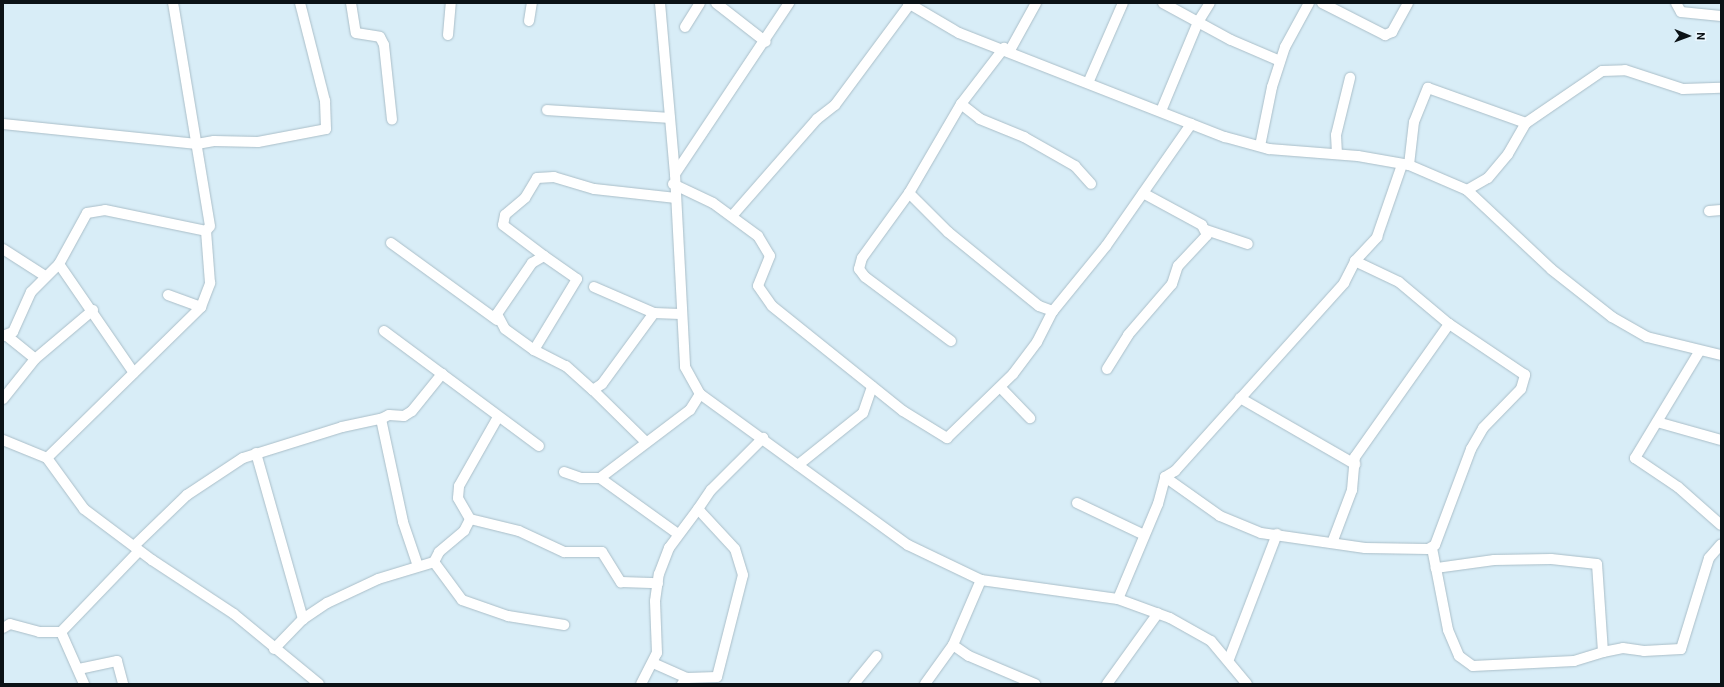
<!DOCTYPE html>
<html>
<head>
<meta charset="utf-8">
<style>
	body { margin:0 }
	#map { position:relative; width:1724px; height:687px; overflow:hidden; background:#d8edf7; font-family:Roboto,sans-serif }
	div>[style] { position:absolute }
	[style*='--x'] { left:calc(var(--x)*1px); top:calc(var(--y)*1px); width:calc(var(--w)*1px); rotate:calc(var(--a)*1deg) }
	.roads { filter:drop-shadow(0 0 1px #aabec8) drop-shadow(0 0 1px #aabec8) }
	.minor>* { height:10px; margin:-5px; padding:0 5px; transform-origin:5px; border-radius:5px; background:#fff }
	span { translate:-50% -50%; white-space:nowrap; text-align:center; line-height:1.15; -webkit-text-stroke:3px #ecf8ff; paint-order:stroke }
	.frame { position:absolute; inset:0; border:4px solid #0b1216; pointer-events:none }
	.north { position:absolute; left:1668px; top:16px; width:40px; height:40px; -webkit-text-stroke:3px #ecf8ff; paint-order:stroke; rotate:91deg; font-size:11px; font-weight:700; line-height:16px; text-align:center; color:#0b1216 }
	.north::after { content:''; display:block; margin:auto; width:14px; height:18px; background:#0b1216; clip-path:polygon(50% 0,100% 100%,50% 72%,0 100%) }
</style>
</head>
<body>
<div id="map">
	<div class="roads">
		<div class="minor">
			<div style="--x:351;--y:3;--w:30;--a:81"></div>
			<div style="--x:356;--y:33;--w:24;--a:9"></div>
			<div style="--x:380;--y:37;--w:9;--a:63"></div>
			<div style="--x:384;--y:45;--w:75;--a:83.9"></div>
			<div style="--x:660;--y:3;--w:172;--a:85"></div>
			<div style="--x:675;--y:174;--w:193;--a:87"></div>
			<div style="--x:685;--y:367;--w:31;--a:61"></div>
			<div style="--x:700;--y:394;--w:257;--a:36"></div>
			<div style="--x:908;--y:545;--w:81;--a:25.6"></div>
			<div style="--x:981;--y:580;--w:138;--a:7.9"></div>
			<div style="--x:1118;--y:599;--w:55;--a:20.1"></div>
			<div style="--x:1170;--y:618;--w:47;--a:29.3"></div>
			<div style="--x:1211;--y:641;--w:56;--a:50.1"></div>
			<div style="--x:716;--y:3;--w:63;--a:38"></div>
			<div style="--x:908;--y:3;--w:59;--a:30.5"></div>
			<div style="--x:959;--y:33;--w:286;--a:21.4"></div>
			<div style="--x:1225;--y:137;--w:46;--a:15.3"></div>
			<div style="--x:1269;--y:149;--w:89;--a:4.5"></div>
			<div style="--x:1358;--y:156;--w:52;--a:10"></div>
			<div style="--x:1409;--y:165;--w:63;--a:23.3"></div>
			<div style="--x:1467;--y:190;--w:115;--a:43.2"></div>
			<div style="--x:1551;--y:269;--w:78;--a:38.2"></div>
			<div style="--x:1612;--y:317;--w:40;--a:29.7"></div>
			<div style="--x:1647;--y:337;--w:76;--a:13.7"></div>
			<div style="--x:1163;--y:3;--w:77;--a:28.6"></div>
			<div style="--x:1231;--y:40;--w:53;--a:23.2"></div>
			<div style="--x:1322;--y:3;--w:71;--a:26.9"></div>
			<div style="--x:1385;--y:35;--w:8;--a:-23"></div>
			<div style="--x:1392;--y:32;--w:33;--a:-61"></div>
			<div style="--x:1676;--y:3;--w:10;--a:61"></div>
			<div style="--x:1681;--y:12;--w:40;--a:5.7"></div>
			<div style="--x:529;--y:21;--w:18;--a:-81"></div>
			<div style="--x:685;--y:27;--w:28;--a:-58"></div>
			<div style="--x:448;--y:35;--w:32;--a:-85"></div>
			<div style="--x:1009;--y:52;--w:56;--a:-61.1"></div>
			<div style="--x:1088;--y:83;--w:87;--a:-66.4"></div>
			<div style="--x:961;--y:104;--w:24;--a:38"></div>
			<div style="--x:980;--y:119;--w:48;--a:22.2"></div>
			<div style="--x:1024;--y:137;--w:59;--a:29.6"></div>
			<div style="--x:1075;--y:166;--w:24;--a:48"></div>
			<div style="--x:547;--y:110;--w:123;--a:3.7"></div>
			<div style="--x:1161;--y:111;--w:96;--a:-67.4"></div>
			<div style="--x:1198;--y:22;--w:22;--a:-58"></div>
			<div style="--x:3;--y:124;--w:195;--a:5.9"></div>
			<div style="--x:197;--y:144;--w:17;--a:-10"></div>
			<div style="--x:214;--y:141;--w:44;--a:1.3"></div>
			<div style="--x:258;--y:142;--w:69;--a:-10.8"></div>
			<div style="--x:326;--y:129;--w:28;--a:-92"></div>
			<div style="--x:325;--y:101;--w:101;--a:-104.3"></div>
			<div style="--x:1260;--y:146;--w:60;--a:-78.5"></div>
			<div style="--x:1272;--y:87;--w:42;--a:-72"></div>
			<div style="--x:1285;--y:47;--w:50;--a:-61.4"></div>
			<div style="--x:1337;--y:154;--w:19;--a:-93"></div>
			<div style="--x:1336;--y:135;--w:59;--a:-76.2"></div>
			<div style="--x:1409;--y:165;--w:43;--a:-83.4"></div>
			<div style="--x:1414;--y:122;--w:37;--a:-68"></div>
			<div style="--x:1428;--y:88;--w:104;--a:19.7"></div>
			<div style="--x:675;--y:174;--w:206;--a:-56.3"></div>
			<div style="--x:673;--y:184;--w:44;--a:25.4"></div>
			<div style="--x:713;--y:203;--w:56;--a:36.3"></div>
			<div style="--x:758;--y:236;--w:23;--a:59"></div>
			<div style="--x:770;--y:256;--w:32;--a:112"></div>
			<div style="--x:758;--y:286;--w:24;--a:55"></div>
			<div style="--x:772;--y:306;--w:168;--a:38.7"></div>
			<div style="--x:903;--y:411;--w:52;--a:31.5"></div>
			<div style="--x:947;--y:438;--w:92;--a:-44.1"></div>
			<div style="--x:1013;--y:374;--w:40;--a:-53"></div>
			<div style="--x:1037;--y:342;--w:35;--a:-63"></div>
			<div style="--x:1053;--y:311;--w:84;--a:-50.8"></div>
			<div style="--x:1106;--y:246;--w:149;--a:-55.1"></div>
			<div style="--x:1467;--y:190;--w:24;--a:-30"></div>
			<div style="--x:1488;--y:178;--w:31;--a:-50"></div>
			<div style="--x:1508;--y:154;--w:36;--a:-60"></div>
			<div style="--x:1526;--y:123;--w:92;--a:-34.4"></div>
			<div style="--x:1602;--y:71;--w:23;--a:-2"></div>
			<div style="--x:1625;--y:70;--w:61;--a:18.1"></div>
			<div style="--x:1683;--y:89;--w:38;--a:-2"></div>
			<div style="--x:909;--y:193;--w:55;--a:45"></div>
			<div style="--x:948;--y:232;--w:117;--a:39.1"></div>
			<div style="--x:1039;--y:306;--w:15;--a:20"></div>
			<div style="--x:676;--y:198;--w:82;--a:-173.7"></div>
			<div style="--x:594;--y:189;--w:42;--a:-163.3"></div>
			<div style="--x:554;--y:177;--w:17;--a:177"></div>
			<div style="--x:537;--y:178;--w:23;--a:121"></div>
			<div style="--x:525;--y:198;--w:26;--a:140"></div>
			<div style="--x:505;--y:215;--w:10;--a:101"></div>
			<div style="--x:503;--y:225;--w:51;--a:37.1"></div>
			<div style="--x:544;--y:256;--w:14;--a:150"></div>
			<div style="--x:532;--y:263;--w:62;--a:124.5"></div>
			<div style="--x:497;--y:314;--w:17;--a:62"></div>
			<div style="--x:505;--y:329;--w:36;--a:36"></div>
			<div style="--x:534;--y:350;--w:36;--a:27"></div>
			<div style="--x:566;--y:366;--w:36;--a:42"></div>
			<div style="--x:593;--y:390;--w:11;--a:-34"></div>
			<div style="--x:602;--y:384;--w:88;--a:-53.8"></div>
			<div style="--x:654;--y:313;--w:26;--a:2"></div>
			<div style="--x:1709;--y:211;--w:12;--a:-5"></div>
			<div style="--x:732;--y:216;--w:129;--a:-48.8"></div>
			<div style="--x:817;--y:119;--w:23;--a:-38"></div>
			<div style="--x:835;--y:105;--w:126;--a:-53.4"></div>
			<div style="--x:1206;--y:230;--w:44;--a:18.4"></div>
			<div style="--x:391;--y:243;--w:131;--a:36"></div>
			<div style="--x:3;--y:249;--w:50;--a:32.7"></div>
			<div style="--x:59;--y:264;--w:132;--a:55.5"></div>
			<div style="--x:594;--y:287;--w:65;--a:23.4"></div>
			<div style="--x:168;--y:295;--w:35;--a:20"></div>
			<div style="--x:384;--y:331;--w:193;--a:36.6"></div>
			<div style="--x:3;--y:336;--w:11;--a:-22"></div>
			<div style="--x:13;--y:332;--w:44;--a:-65.8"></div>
			<div style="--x:31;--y:292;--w:40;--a:-45"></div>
			<div style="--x:59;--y:264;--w:58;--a:-61.2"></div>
			<div style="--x:87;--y:213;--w:18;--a:-9"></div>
			<div style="--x:105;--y:210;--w:103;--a:11.7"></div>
			<div style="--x:206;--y:231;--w:6;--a:-51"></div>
			<div style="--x:210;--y:226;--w:226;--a:-99.4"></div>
			<div style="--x:7;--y:336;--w:36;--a:39"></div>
			<div style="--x:35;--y:359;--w:76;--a:-40.2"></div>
			<div style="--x:951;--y:341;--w:107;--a:-143.3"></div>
			<div style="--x:865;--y:277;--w:10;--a:-127"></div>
			<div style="--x:859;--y:269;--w:11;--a:-75"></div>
			<div style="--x:862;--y:258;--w:80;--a:-54.1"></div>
			<div style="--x:909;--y:193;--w:103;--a:-59.7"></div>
			<div style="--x:961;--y:104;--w:71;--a:-52.5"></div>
			<div style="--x:534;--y:350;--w:83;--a:-58.8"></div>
			<div style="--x:577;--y:279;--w:40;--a:-145.1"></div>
			<div style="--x:1699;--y:352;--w:124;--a:121.1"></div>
			<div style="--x:1635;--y:458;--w:52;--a:34"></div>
			<div style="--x:1678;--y:487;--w:57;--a:41.5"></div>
			<div style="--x:1107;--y:369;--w:40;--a:-58"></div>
			<div style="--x:1128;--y:335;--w:67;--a:-49.2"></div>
			<div style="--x:1172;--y:284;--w:19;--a:-72"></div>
			<div style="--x:1178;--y:266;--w:42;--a:-46.9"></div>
			<div style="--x:1207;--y:235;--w:11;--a:-117"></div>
			<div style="--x:1202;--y:225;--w:67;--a:-151.5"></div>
			<div style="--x:1001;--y:388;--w:42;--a:46"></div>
			<div style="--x:593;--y:390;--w:74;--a:44.5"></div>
			<div style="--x:1240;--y:398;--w:133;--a:29.9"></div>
			<div style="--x:3;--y:399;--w:51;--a:-51.3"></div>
			<div style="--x:381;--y:419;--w:9;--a:-27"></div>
			<div style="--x:389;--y:415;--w:15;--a:4"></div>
			<div style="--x:404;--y:416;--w:9;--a:-32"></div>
			<div style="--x:412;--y:411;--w:48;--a:-51"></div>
			<div style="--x:1657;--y:422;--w:66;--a:15.7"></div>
			<div style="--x:3;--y:440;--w:48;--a:22.2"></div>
			<div style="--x:47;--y:458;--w:63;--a:54"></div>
			<div style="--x:84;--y:509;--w:85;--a:36.9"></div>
			<div style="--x:152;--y:560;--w:98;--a:33.4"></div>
			<div style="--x:234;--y:614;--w:110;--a:39.5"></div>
			<div style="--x:256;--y:453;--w:173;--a:74.2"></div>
			<div style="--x:47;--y:458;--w:216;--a:-44.4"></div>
			<div style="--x:201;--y:307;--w:26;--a:-69"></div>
			<div style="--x:210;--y:283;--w:52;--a:-94.4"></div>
			<div style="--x:798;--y:465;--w:83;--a:-38.7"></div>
			<div style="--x:863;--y:413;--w:28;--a:-71"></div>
			<div style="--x:564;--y:472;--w:18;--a:19"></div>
			<div style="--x:581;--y:478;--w:19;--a:0"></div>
			<div style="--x:600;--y:478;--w:113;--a:-37.1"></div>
			<div style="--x:690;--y:410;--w:19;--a:-58"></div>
			<div style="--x:1165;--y:477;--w:67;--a:35.3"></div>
			<div style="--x:1220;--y:516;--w:44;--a:22.5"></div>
			<div style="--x:1261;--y:533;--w:105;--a:8.2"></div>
			<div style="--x:1365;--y:548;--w:63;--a:0.9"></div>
			<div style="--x:1428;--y:549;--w:8;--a:-30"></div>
			<div style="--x:1435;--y:545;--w:103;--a:-69.4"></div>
			<div style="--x:1471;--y:449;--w:24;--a:-60"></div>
			<div style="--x:1483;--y:428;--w:54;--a:-45.7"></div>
			<div style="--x:1521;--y:389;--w:15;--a:-74"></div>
			<div style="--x:1525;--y:375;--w:92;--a:-146.1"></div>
			<div style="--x:1449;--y:324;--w:65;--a:-140"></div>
			<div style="--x:1399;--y:282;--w:49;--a:-154.5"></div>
			<div style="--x:600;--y:478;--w:96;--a:35.7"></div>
			<div style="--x:1077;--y:503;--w:74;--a:25.5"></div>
			<div style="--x:470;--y:519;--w:24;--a:-120"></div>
			<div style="--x:458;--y:498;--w:12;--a:-85"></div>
			<div style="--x:459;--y:486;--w:79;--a:-60.5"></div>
			<div style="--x:1332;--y:543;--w:57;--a:-69.3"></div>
			<div style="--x:1352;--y:490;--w:33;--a:-85"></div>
			<div style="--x:1355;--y:457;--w:163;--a:-54.7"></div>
			<div style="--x:134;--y:546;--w:74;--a:-43.9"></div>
			<div style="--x:187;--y:495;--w:67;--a:-33.5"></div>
			<div style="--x:243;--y:458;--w:104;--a:-17.4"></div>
			<div style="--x:342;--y:427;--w:40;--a:-12"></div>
			<div style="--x:381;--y:419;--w:105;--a:77.9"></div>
			<div style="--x:403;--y:522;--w:46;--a:71.2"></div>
			<div style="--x:1432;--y:548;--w:20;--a:79"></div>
			<div style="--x:1436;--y:568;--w:63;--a:79"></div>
			<div style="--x:1448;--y:630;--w:28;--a:67"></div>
			<div style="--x:1459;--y:656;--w:17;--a:36"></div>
			<div style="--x:1473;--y:666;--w:101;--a:-2.8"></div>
			<div style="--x:1574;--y:661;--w:30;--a:-17"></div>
			<div style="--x:1603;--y:652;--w:88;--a:-93.9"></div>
			<div style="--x:1597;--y:564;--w:46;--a:-173.8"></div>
			<div style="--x:1551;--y:559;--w:57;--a:179"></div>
			<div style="--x:1494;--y:560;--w:59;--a:172.1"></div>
			<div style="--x:434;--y:562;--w:47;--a:53.6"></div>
			<div style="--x:462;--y:600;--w:49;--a:19.2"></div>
			<div style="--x:508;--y:616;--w:57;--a:9.1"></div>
			<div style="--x:1118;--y:599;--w:103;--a:-67.2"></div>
			<div style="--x:1158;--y:504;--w:28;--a:-75"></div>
			<div style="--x:1165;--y:477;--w:12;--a:-31"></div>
			<div style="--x:1175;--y:471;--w:253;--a:-48"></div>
			<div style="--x:1344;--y:283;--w:25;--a:-63"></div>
			<div style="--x:1355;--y:261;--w:33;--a:-47"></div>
			<div style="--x:1377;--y:237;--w:76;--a:-70.9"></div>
			<div style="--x:3;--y:628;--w:8;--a:-30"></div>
			<div style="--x:10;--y:624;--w:30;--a:15"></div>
			<div style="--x:39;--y:632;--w:22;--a:0"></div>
			<div style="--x:61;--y:632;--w:112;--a:-46.1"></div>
			<div style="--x:61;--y:632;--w:57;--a:66.1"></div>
			<div style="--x:953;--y:645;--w:19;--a:35"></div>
			<div style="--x:969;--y:656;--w:72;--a:23"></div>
			<div style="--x:274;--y:649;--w:42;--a:-46"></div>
			<div style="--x:303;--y:619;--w:29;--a:-34"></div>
			<div style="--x:327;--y:603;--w:56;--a:-25.2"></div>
			<div style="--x:378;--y:579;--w:59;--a:-16.9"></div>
			<div style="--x:434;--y:562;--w:11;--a:-63"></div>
			<div style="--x:439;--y:552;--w:33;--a:-40"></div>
			<div style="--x:464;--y:531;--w:13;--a:-63"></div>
			<div style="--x:470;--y:519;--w:50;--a:13.8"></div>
			<div style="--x:519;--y:531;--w:50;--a:25"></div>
			<div style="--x:564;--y:552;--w:38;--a:0"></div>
			<div style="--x:602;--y:552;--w:36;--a:58"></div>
			<div style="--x:621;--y:582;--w:37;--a:2"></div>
			<div style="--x:1603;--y:652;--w:20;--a:-11"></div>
			<div style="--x:1623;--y:648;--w:21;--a:8"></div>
			<div style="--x:1644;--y:651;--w:37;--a:-3"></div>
			<div style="--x:1681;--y:649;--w:95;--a:-72.9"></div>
			<div style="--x:1709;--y:558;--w:18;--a:-49"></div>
			<div style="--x:1229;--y:659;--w:134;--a:-69"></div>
			<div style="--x:653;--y:663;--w:37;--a:24"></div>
			<div style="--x:79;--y:669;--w:39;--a:-12"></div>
			<div style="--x:117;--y:661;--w:24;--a:75"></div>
			<div style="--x:641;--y:684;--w:35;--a:-63"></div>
			<div style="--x:657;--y:653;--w:52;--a:-92.2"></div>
			<div style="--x:655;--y:601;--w:27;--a:-82"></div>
			<div style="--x:659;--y:574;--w:28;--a:-69"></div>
			<div style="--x:669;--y:548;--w:49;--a:-53.4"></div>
			<div style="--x:682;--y:684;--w:8;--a:-50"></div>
			<div style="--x:687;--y:678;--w:30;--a:-2"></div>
			<div style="--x:717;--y:677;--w:105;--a:-75.7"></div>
			<div style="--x:743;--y:575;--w:27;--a:-107"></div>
			<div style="--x:735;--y:549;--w:54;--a:-132.8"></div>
			<div style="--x:698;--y:509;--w:23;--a:-56"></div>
			<div style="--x:711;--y:490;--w:74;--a:-45"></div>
			<div style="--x:854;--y:684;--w:36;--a:-51"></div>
			<div style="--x:925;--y:684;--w:48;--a:-54.3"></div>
			<div style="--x:953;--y:645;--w:71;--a:-66.7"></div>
			<div style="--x:1107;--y:684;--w:87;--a:-54.3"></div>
		</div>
	</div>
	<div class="frame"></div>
	<div class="north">N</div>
</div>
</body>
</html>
